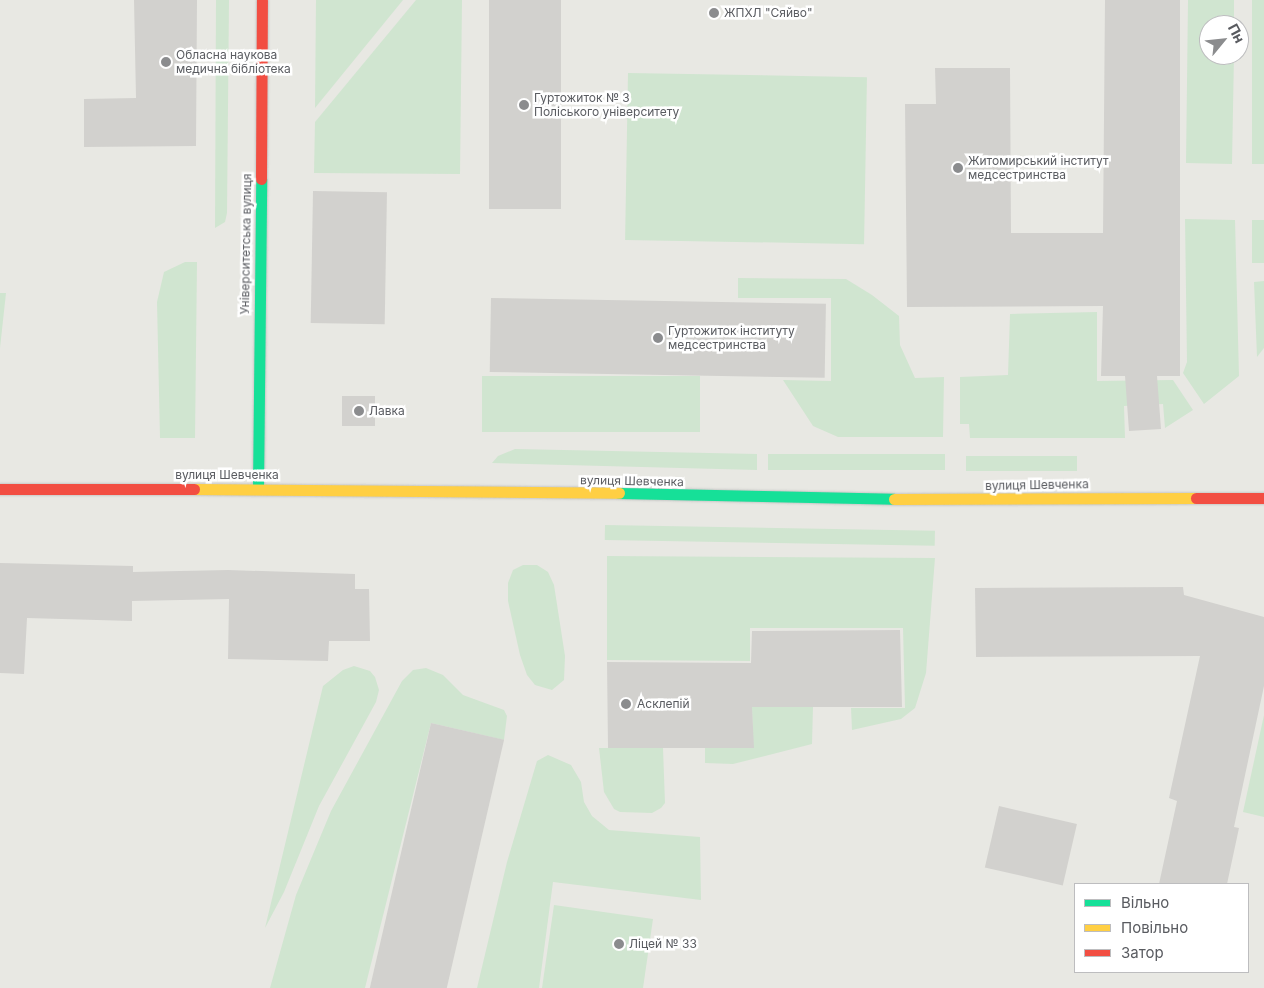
<!DOCTYPE html>
<html>
<head>
<meta charset="utf-8">
<style>
	body { margin:0 }
	#map { position:relative; width:1264px; height:988px; overflow:hidden; background:#e8e8e3; font-family:Inter,sans-serif }
	div>[style] { position:absolute }
	[style*='--x'] { left:calc(var(--x)*1px); top:calc(var(--y)*1px); width:calc(var(--w)*1px); rotate:calc(var(--a)*1deg) }
	.green>* { inset:0; background:#d0e5d0; transform-origin:0 0 }
	.building>* { inset:0; background:#d2d1ce; transform-origin:0 0 }
	.roads { filter:drop-shadow(0 0 1px #c5c5c4) drop-shadow(0 0 1px #c5c5c4) }
	.fast>* { height:11px; margin:-5.5px; padding:0 5.5px; transform-origin:5.5px; border-radius:5.5px; background:#16e098 }
	.slow>* { height:11px; margin:-5.5px; padding:0 5.5px; transform-origin:5.5px; border-radius:5.5px; background:#ffcf43 }
	.jam>* { height:11px; margin:-5.5px; padding:0 5.5px; transform-origin:5.5px; border-radius:5.5px; background:#f24e42 }
	.dots>* { width:14px; height:14px; translate:-50% -50%; box-sizing:border-box; border:2px solid #fff; border-radius:50% }
	span { translate:-50% -50%; white-space:nowrap; text-align:center; line-height:1.15; -webkit-text-stroke:5px #fff; paint-order:stroke }
	.poi-label { font-size:12px; color:#595b60 }
	.left { translate:0 -50%; text-align:left }
	.street-label { font-size:12px; color:#595b60 }
	.legend { position:absolute; left:1074px; top:883px; width:175px; height:90px; box-sizing:border-box; background:#fff; border:1px solid #bdbdbf; margin:0; padding:6px 9px; list-style:none; font-size:15px; color:#595b60 }
	.legend li { display:flex; align-items:center; gap:10px; height:25px }
	.legend b { width:25px; border:1px solid #bdbdbf }
	.north { position:absolute; left:1199px; top:15px; width:50px; height:50px; box-sizing:border-box; background:#fff; border:1px solid #bdbdbf; border-radius:50%; rotate:62deg; font-size:14px; font-weight:700; line-height:20px; text-align:center; color:#595b60 }
	.north::after { content:''; display:block; margin:auto; width:18px; height:22px; background:#8b8c8e; clip-path:polygon(50% 0,100% 100%,50% 72%,0 100%) }
</style>
</head>
<body>
<div id="map">
	<div class="green">
		<div style="clip-path:polygon(216px 0,229px 0,227px 213px,225px 222px,215px 228px)"></div>
		<div style="clip-path:polygon(316px 0,403px 0,315px 108px)"></div>
		<div style="clip-path:polygon(416px 0,462px 0,460px 174px,314px 173px,315px 122px)"></div>
		<div style="clip-path:polygon(1188px 0,1234px 0,1234px 25px,1209px 25px,1209px 55px,1234px 55px,1232px 164px,1186px 163px)"></div>
		<div style="left:1252px;top:0;width:12px;height:164px"></div>
		<div style="left:628px;top:73px;width:239px;height:167px;rotate:1deg"></div>
		<div style="clip-path:polygon(1185px 219px,1235px 220px,1239px 376px,1204px 404px,1183px 373px,1187px 362px)"></div>
		<div style="left:1252px;top:220px;width:12px;height:43px"></div>
		<div style="clip-path:polygon(185px 262px,197px 262px,195px 438px,160px 438px,157px 302px,164px 272px)"></div>
		<div style="clip-path:polygon(738px 278px,846px 279px,872px 295px,899px 316px,900px 345px,915px 378px,944px 377px,943px 437px,838px 437px,813px 426px,783px 380px,831px 381px,831px 298px,738px 298px)"></div>
		<div style="clip-path:polygon(1264px 281px,1264px 348px,1257px 357px,1254px 282px)"></div>
		<div style="clip-path:polygon(0 293px,6px 293px,0 348px)"></div>
		<div style="clip-path:polygon(1097px 312px,1097px 381px,1173px 380px,1193px 410px,1165px 428px,1163px 404px,1124px 406px,1125px 438px,970px 438px,969px 424px,960px 424px,960px 377px,1008px 375px,1010px 314px)"></div>
		<div style="left:482px;top:376px;width:218px;height:56px"></div>
		<div style="clip-path:polygon(515px 449px,757px 454px,757px 470px,492px 463px,498px 456px)"></div>
		<div style="left:768px;top:454px;width:177px;height:16px"></div>
		<div style="left:966px;top:456px;width:111px;height:15px"></div>
		<div style="left:605px;top:525px;width:330px;height:15px;rotate:1deg"></div>
		<div style="clip-path:polygon(607px 556px,935px 558px,926px 673px,915px 708px,901px 719px,852px 730px,851px 708px,905px 708px,903px 628px,750px 628px,750px 661px,607px 660px)"></div>
		<div style="clip-path:polygon(523px 565px,537px 565px,548px 572px,554px 585px,565px 656px,564px 680px,552px 690px,535px 685px,527px 675px,520px 655px,508px 601px,508px 583px,513px 570px)"></div>
		<div style="clip-path:polygon(354px 666px,370px 671px,375px 677px,379px 690px,376px 702px,319px 806px,284px 892px,265px 928px,323px 686px,343px 670px)"></div>
		<div style="clip-path:polygon(426px 668px,443px 675px,463px 695px,504px 710px,507px 716px,504px 740px,431px 723px,365px 988px,270px 988px,296px 895px,331px 811px,402px 681px,413px 670px)"></div>
		<div style="clip-path:polygon(752px 707px,813px 707px,812px 744px,733px 764px,705px 763px,705px 748px,753px 748px)"></div>
		<div style="clip-path:polygon(1264px 715px,1264px 817px,1243px 812px)"></div>
		<div style="clip-path:polygon(599px 748px,663px 748px,665px 803px,661px 808px,652px 813px,620px 812px,614px 809px,604px 792px)"></div>
		<div style="clip-path:polygon(548px 755px,571px 765px,581px 782px,584px 802px,592px 816px,609px 830px,700px 837px,701px 900px,553px 882px,539px 988px,477px 988px,507px 862px,537px 761px)"></div>
		<div style="clip-path:polygon(554px 905px,653px 919px,643px 988px,542px 988px)"></div>
	</div>
	<div class="building">
		<div style="clip-path:polygon(134px 0,197px 0,196px 146px,84px 147px,84px 99px,136px 98px)"></div>
		<div style="left:489px;top:0;width:72px;height:209px"></div>
		<div style="clip-path:polygon(1105px 0,1180px 0,1180px 376px,1157px 376px,1161px 429px,1129px 431px,1125px 376px,1101px 376px,1103px 306px,907px 307px,905px 104px,936px 104px,935px 68px,1010px 68px,1011px 233px,1103px 233px)"></div>
		<div style="left:313px;top:191px;width:74px;height:132px;rotate:1deg"></div>
		<div style="left:491px;top:298px;width:335px;height:74px;rotate:1deg"></div>
		<div style="left:342px;top:396px;width:33px;height:30px"></div>
		<div style="clip-path:polygon(0 563px,133px 566px,133px 572px,228px 570px,355px 574px,355px 589px,369px 589px,370px 641px,329px 641px,328px 661px,228px 659px,229px 599px,132px 601px,132px 621px,27px 618px,24px 674px,0 673px)"></div>
		<div style="clip-path:polygon(1183px 587px,1184px 595px,1264px 617px,1264px 686px,1234px 827px,1239px 828px,1227px 884px,1159px 884px,1177px 801px,1169px 798px,1200px 656px,976px 657px,975px 588px)"></div>
		<div style="clip-path:polygon(900px 630px,902px 707px,752px 707px,754px 748px,608px 748px,607px 662px,751px 663px,752px 631px)"></div>
		<div style="left:431px;top:723px;width:75px;height:273px;rotate:13deg"></div>
		<div style="left:999px;top:806px;width:80px;height:63px;rotate:13deg"></div>
	</div>
	<div class="roads">
		<div class="fast">
			<div style="--x:258;--y:489;--w:310;--a:-89.4"></div>
			<div style="--x:619;--y:493;--w:275;--a:1.2"></div>
		</div>
		<div class="slow">
			<div style="--x:194;--y:489;--w:425;--a:0.5"></div>
			<div style="--x:894;--y:499;--w:302;--a:-0.2"></div>
		</div>
		<div class="jam">
			<div style="--x:261;--y:179;--w:179;--a:-89.7"></div>
			<div style="--x:0;--y:489;--w:194;--a:0"></div>
			<div style="--x:1196;--y:498;--w:68;--a:0"></div>
		</div>
	</div>
	<div class="dots">
		<div style="left:714px;top:13px;background:#8b8c8e"></div>
		<div style="left:166px;top:62px;background:#8b8c8e"></div>
		<div style="left:524px;top:105px;background:#8b8c8e"></div>
		<div style="left:958px;top:168px;background:#8b8c8e"></div>
		<div style="left:658px;top:338px;background:#8b8c8e"></div>
		<div style="left:359px;top:411px;background:#8b8c8e"></div>
		<div style="left:626px;top:704px;background:#8b8c8e"></div>
		<div style="left:619px;top:944px;background:#8b8c8e"></div>
	</div>
	<div class="poi-label">
		<span class="left" style="left:724px;top:13px">ЖПХЛ "Сяйво"</span>
		<span class="left" style="left:176px;top:62px">Обласна наукова<br>медична бібліотека</span>
		<span class="left" style="left:534px;top:105px">Гуртожиток № 3<br>Поліського університету</span>
		<span class="left" style="left:968px;top:168px">Житомирський інститут<br>медсестринства</span>
		<span class="left" style="left:668px;top:338px">Гуртожиток інституту<br>медсестринства</span>
		<span class="left" style="left:369px;top:411px">Лавка</span>
		<span class="left" style="left:637px;top:704px">Асклепій</span>
		<span class="left" style="left:629px;top:944px">Ліцей № 33</span>
	</div>
	<div class="street-label">
		<span style="left:246px;top:244px;rotate:-89deg">Університетська вулиця</span>
		<span style="left:227px;top:475px">вулиця Шевченка</span>
		<span style="left:632px;top:481px;rotate:1deg">вулиця Шевченка</span>
		<span style="left:1037px;top:485px;rotate:-1deg">вулиця Шевченка</span>
	</div>
	<ul class="legend">
	<li><b style="height:6px;background:#16e098"></b>Вільно</li>
	<li><b style="height:6px;background:#ffcf43"></b>Повільно</li>
	<li><b style="height:6px;background:#f24e42"></b>Затор</li>
	</ul>
	<div class="north">Пн</div>
</div>
</body>
</html>
